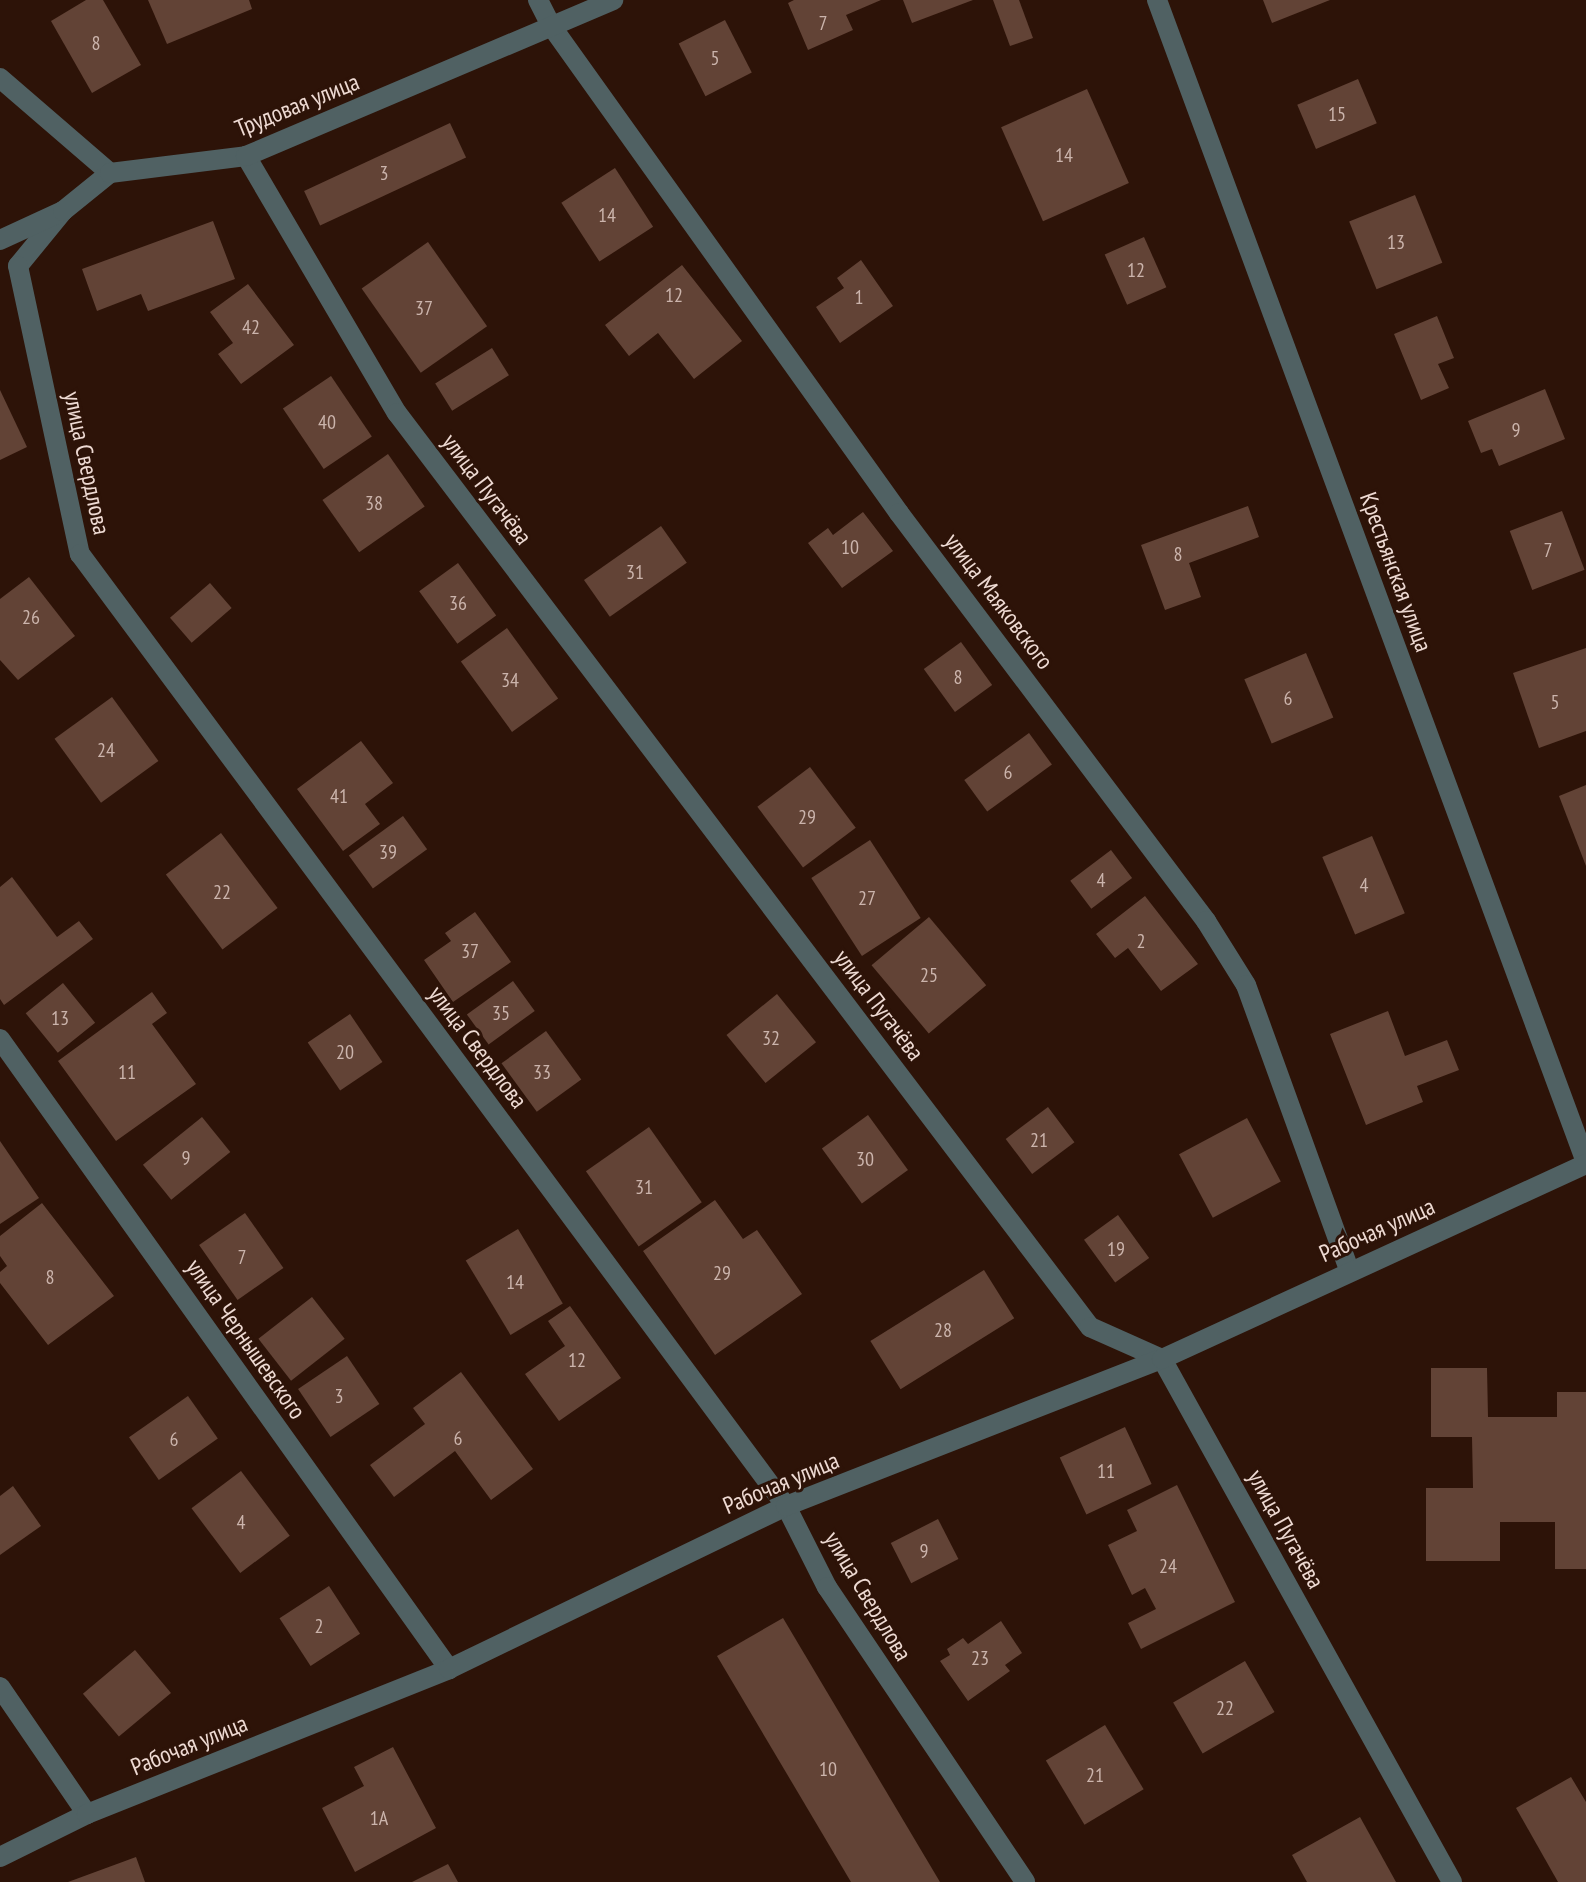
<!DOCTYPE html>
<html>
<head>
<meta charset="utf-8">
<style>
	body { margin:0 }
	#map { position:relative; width:1586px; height:1882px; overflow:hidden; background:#2d1308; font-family:"PT Sans Narrow",sans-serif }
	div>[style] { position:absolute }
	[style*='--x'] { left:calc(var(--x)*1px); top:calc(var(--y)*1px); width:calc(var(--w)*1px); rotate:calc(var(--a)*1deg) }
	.building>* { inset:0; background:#624336; transform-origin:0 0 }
	.minor>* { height:20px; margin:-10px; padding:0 10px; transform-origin:10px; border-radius:10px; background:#506163 }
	span { translate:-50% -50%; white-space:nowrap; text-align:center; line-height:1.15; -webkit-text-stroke:6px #2d1308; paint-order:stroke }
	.number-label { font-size:20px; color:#cbb4ac }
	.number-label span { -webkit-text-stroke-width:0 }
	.street-label { font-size:24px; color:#eedad3 }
</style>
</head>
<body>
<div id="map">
	<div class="building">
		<div style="clip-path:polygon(86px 0,103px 0,141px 65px,92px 93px,51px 21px)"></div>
		<div style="clip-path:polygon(148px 0,249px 0,252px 9px,167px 44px)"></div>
		<div style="clip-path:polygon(794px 0,881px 0,846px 15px,853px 30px,808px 50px,788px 3px)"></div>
		<div style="clip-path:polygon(903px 0,973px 0,912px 23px)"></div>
		<div style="clip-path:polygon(993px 0,1019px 0,1033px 38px,1010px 46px)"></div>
		<div style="clip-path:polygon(1263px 0,1330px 0,1272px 23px)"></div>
		<div style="left:725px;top:20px;width:59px;height:52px;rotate:63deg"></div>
		<div style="left:1358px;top:79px;width:48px;height:66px;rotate:67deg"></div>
		<div style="left:1087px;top:89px;width:103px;height:94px;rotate:66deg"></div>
		<div style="left:450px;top:123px;width:38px;height:161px;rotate:65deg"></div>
		<div style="left:615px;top:168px;width:70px;height:64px;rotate:57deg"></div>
		<div style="left:1415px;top:195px;width:73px;height:71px;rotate:68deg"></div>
		<div style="clip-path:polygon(213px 221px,235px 279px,148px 311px,141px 294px,97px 311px,82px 269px)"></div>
		<div style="left:1144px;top:237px;width:55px;height:43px;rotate:66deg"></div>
		<div style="left:428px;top:242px;width:103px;height:81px;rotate:55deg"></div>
		<div style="clip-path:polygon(861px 260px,893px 306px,840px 343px,816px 307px,844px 288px,837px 278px)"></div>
		<div style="clip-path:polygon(682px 265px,742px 341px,694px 379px,658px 333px,629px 356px,605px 325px)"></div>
		<div style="clip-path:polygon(248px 284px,294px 345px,241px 384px,218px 354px,233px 343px,210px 312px)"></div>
		<div style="clip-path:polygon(1437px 316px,1454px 358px,1438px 364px,1449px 388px,1421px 400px,1394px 334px)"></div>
		<div style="left:492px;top:348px;width:32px;height:67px;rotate:58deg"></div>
		<div style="left:331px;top:376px;width:73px;height:58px;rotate:56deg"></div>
		<div style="clip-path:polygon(1545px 389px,1565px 439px,1499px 466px,1492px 449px,1481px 453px,1468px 421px)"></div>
		<div style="clip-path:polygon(0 390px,27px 447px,0 460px)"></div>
		<div style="left:388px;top:454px;width:64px;height:80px;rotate:55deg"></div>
		<div style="clip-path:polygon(1248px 506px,1259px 537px,1189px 563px,1201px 597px,1165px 610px,1141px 545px)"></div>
		<div style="left:1562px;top:511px;width:63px;height:56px;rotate:69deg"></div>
		<div style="clip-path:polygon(863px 512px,893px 551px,842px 588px,808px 543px,828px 528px,833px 535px)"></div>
		<div style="left:661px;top:526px;width:45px;height:94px;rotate:55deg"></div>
		<div style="left:458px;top:563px;width:65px;height:48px;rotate:54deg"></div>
		<div style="clip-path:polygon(29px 577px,75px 636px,18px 680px,0 660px,0 599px)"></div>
		<div style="left:210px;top:583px;width:33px;height:53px;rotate:49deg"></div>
		<div style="left:507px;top:628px;width:87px;height:57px;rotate:54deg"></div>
		<div style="left:961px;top:642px;width:53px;height:46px;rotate:54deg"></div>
		<div style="clip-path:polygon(1586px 648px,1586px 731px,1539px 748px,1513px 673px)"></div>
		<div style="left:1306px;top:653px;width:70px;height:67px;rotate:67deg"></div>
		<div style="left:112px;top:697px;width:79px;height:71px;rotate:54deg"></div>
		<div style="left:1029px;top:733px;width:39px;height:80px;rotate:54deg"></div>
		<div style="clip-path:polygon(361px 741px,393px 783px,365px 804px,380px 824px,343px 851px,297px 789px)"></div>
		<div style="left:810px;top:767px;width:76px;height:66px;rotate:53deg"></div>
		<div style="clip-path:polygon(1586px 785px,1586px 866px,1559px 796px)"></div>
		<div style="left:403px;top:816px;width:41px;height:67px;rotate:54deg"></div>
		<div style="left:221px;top:833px;width:94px;height:69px;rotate:53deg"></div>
		<div style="left:1372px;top:836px;width:84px;height:54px;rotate:67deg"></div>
		<div style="left:870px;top:840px;width:93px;height:70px;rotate:57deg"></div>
		<div style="left:1111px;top:850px;width:35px;height:51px;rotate:53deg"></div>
		<div style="clip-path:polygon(12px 877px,57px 937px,79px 921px,93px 939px,4px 1005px,0 999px,0 887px)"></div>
		<div style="clip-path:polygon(1145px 896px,1198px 964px,1161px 991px,1128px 948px,1115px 958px,1096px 934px)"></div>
		<div style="clip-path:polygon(475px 912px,511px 962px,453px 1002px,424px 960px,451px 941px,445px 933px)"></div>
		<div style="left:929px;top:917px;width:89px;height:75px;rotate:50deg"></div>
		<div style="left:513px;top:981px;width:37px;height:57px;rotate:54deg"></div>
		<div style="left:63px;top:983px;width:51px;height:48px;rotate:51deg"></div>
		<div style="clip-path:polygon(152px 992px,167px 1013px,152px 1024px,196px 1084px,116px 1141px,58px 1061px)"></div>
		<div style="left:777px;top:994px;width:62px;height:65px;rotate:51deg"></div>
		<div style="clip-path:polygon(1388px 1011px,1405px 1056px,1447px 1040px,1459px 1070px,1417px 1086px,1423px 1102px,1366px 1125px,1330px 1034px)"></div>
		<div style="left:350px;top:1014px;width:58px;height:51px;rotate:56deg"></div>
		<div style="left:546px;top:1031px;width:60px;height:55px;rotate:54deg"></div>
		<div style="left:1048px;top:1107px;width:44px;height:53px;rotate:53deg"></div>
		<div style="left:868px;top:1115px;width:68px;height:57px;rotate:54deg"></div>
		<div style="left:202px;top:1117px;width:45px;height:76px;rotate:51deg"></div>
		<div style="left:1247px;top:1118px;width:72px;height:77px;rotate:62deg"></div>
		<div style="left:649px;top:1127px;width:92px;height:77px;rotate:55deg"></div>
		<div style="clip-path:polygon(0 1141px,39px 1198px,0 1224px)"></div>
		<div style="clip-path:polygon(715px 1200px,743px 1239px,757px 1230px,802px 1294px,715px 1355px,643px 1251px)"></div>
		<div style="clip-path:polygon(42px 1203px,114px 1296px,48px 1345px,0 1283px,0 1272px,7px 1266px,0 1256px,0 1236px)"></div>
		<div style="left:245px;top:1213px;width:67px;height:56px;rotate:55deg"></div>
		<div style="left:1118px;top:1215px;width:53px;height:42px;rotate:54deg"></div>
		<div style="left:518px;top:1229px;width:87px;height:61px;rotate:59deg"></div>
		<div style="left:984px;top:1270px;width:57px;height:134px;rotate:58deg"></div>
		<div style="left:312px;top:1297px;width:53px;height:68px;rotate:52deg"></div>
		<div style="clip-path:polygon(570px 1306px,621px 1378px,559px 1421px,525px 1374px,565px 1346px,548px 1321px)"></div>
		<div style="left:347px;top:1356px;width:58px;height:59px;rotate:56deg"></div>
		<div style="clip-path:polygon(1431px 1368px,1487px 1368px,1488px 1417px,1557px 1417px,1557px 1392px,1586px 1392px,1586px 1569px,1555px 1569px,1555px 1522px,1500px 1522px,1500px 1561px,1426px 1561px,1426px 1488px,1473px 1488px,1472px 1437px,1431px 1437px)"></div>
		<div style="clip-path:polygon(461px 1372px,533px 1469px,491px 1500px,455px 1451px,394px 1497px,370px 1465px,425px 1424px,413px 1408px)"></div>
		<div style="left:188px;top:1396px;width:52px;height:72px;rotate:55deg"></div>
		<div style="left:1125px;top:1427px;width:63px;height:72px;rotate:65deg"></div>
		<div style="left:241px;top:1471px;width:81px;height:62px;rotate:53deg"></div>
		<div style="clip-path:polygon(1177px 1485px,1235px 1602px,1141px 1649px,1128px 1623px,1156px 1609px,1145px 1588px,1132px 1595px,1108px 1545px,1137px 1531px,1127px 1510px)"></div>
		<div style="clip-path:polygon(13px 1486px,41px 1526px,0 1555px,0 1496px)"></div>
		<div style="left:938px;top:1519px;width:45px;height:53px;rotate:63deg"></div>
		<div style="left:329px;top:1586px;width:57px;height:59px;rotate:57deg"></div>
		<div style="clip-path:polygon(783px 1618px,940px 1882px,851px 1882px,717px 1656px)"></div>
		<div style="clip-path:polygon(1001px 1621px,1022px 1653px,1005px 1665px,1010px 1671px,968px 1701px,940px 1661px,950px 1655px,947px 1649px,963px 1638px,968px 1644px)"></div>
		<div style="left:135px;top:1650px;width:56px;height:68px;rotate:50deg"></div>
		<div style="left:1245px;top:1661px;width:59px;height:83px;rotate:60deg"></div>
		<div style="left:1105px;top:1725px;width:75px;height:69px;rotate:59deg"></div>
		<div style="clip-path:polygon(393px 1747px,436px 1828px,355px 1872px,322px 1808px,364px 1786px,354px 1767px)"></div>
		<div style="clip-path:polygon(1571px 1777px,1586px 1802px,1586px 1882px,1558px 1882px,1516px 1808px)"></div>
		<div style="clip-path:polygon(1360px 1817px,1396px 1882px,1307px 1882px,1292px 1855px)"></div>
		<div style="clip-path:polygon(136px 1857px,145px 1882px,68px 1882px)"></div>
		<div style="clip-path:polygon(448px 1864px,458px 1882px,412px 1882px)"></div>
	</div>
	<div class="minor">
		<div style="--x:538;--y:0;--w:30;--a:63"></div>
		<div style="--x:552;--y:27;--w:597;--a:54.47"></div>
		<div style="--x:899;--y:513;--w:511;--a:53.04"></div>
		<div style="--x:1206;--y:921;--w:75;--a:58"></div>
		<div style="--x:1246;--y:985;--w:303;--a:70.1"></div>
		<div style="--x:1157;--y:0;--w:1239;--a:69.74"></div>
		<div style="--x:0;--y:78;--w:145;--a:40.8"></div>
		<div style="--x:246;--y:156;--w:298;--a:59.6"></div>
		<div style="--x:397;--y:413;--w:1147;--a:52.83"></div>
		<div style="--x:1090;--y:1327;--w:79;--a:24"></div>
		<div style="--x:1162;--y:1359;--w:598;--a:60.99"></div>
		<div style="--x:63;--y:211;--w:71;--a:129.3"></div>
		<div style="--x:18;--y:266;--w:295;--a:77.9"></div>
		<div style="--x:80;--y:554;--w:1185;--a:53.44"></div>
		<div style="--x:786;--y:1506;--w:91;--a:63.2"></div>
		<div style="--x:827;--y:1587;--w:355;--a:56.1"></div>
		<div style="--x:0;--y:240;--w:69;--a:-24.7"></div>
		<div style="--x:63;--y:211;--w:60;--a:-39"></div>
		<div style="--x:110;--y:173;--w:137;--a:-7.1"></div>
		<div style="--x:246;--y:156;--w:399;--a:-23"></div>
		<div style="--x:0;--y:1039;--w:774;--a:54.52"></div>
		<div style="--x:0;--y:1687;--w:154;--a:55.6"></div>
		<div style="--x:0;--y:1857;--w:97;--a:-26.3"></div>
		<div style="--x:87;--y:1814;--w:390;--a:-21.8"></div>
		<div style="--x:449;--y:1669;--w:374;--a:-25.8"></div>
		<div style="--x:786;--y:1506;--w:404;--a:-21.4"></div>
		<div style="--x:1162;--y:1359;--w:467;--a:-24.7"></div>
	</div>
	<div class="number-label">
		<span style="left:823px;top:23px">7</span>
		<span style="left:96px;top:43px">8</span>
		<span style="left:715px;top:58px">5</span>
		<span style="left:1337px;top:114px">15</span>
		<span style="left:1064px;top:155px">14</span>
		<span style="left:384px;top:173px">3</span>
		<span style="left:607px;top:215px">14</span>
		<span style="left:1396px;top:242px">13</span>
		<span style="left:1136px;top:270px">12</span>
		<span style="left:674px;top:295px">12</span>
		<span style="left:859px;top:297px">1</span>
		<span style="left:424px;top:308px">37</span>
		<span style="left:251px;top:327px">42</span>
		<span style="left:327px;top:422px">40</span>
		<span style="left:1516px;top:430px">9</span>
		<span style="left:374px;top:503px">38</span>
		<span style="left:850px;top:547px">10</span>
		<span style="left:1548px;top:550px">7</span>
		<span style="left:1178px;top:554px">8</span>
		<span style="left:635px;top:572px">31</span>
		<span style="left:458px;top:603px">36</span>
		<span style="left:31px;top:617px">26</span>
		<span style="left:958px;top:677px">8</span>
		<span style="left:510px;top:680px">34</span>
		<span style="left:1288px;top:698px">6</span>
		<span style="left:1555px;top:702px">5</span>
		<span style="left:106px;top:750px">24</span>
		<span style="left:1008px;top:772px">6</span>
		<span style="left:339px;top:796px">41</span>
		<span style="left:807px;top:817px">29</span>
		<span style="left:388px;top:852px">39</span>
		<span style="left:1101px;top:880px">4</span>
		<span style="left:1364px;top:885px">4</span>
		<span style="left:222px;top:892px">22</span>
		<span style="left:867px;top:898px">27</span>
		<span style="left:1141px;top:941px">2</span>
		<span style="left:470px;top:951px">37</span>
		<span style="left:929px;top:975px">25</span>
		<span style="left:501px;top:1013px">35</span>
		<span style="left:60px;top:1018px">13</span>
		<span style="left:771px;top:1038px">32</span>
		<span style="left:345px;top:1052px">20</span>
		<span style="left:127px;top:1072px">11</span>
		<span style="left:542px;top:1072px">33</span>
		<span style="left:1039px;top:1140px">21</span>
		<span style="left:186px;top:1158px">9</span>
		<span style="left:865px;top:1159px">30</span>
		<span style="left:644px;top:1187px">31</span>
		<span style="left:1116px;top:1249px">19</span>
		<span style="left:242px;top:1257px">7</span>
		<span style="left:722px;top:1273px">29</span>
		<span style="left:50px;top:1277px">8</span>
		<span style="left:515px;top:1282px">14</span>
		<span style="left:943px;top:1330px">28</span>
		<span style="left:577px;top:1360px">12</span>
		<span style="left:339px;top:1396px">3</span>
		<span style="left:458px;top:1438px">6</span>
		<span style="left:174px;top:1439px">6</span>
		<span style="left:1106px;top:1471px">11</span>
		<span style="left:241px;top:1522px">4</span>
		<span style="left:924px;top:1551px">9</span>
		<span style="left:1168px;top:1566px">24</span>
		<span style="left:319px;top:1626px">2</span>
		<span style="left:980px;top:1658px">23</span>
		<span style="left:1225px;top:1708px">22</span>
		<span style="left:828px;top:1769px">10</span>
		<span style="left:1095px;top:1775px">21</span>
		<span style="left:379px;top:1818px">1А</span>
	</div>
	<div class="street-label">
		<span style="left:297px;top:105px;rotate:-22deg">Трудовая улица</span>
		<span style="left:87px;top:463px;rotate:78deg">улица Свердлова</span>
		<span style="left:487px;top:489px;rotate:53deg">улица Пугачёва</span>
		<span style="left:1396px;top:572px;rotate:70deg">Крестьянская улица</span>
		<span style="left:999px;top:601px;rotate:53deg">улица Маяковского</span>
		<span style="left:879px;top:1005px;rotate:53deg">улица Пугачёва</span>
		<span style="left:478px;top:1047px;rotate:53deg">улица Свердлова</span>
		<span style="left:1377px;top:1230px;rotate:-24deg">Рабочая улица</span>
		<span style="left:246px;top:1339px;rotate:55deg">улица Чернышевского</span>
		<span style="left:781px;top:1483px;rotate:-23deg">Рабочая улица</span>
		<span style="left:1286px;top:1529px;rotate:61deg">улица Пугачёва</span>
		<span style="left:868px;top:1596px;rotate:59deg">улица Свердлова</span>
		<span style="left:189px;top:1745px;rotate:-22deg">Рабочая улица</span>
	</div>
</div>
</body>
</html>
